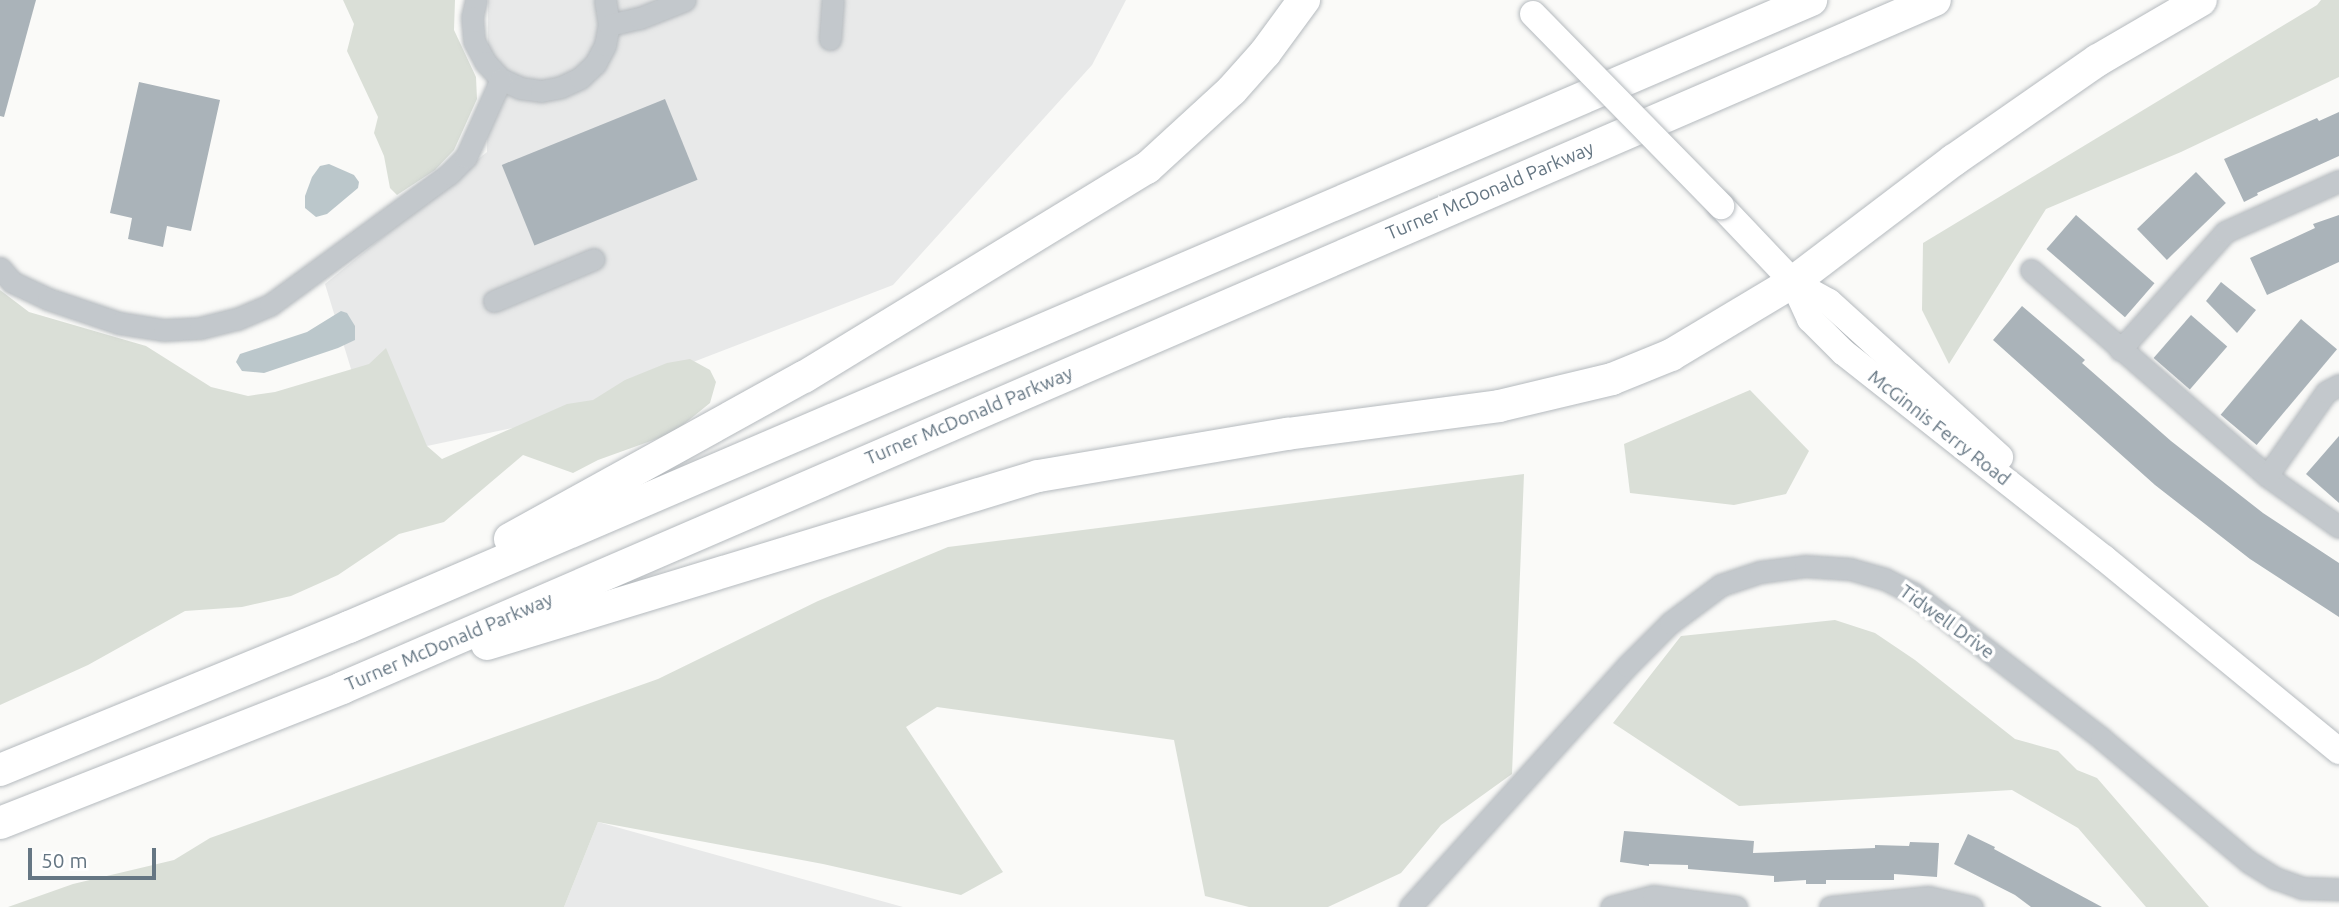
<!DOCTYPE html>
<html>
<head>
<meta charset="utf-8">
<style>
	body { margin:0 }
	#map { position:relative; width:2339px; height:907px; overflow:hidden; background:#fafaf8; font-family:Ubuntu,sans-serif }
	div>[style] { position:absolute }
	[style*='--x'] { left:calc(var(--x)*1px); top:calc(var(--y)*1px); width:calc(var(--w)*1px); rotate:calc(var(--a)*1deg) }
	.built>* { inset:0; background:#e8e9e9 }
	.green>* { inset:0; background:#dadfd7 }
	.water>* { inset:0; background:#bbc7cb }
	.building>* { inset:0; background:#aab3b9; transform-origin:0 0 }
	.roads { filter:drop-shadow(0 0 2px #b5babe) drop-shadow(0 0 2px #b5babe) }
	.minor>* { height:21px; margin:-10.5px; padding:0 10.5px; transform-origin:10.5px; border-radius:10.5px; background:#c3c8cc }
	.major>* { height:26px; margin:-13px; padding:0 13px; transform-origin:13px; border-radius:13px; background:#fff }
	.highway>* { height:32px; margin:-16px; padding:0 16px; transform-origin:16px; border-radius:16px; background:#fff }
	.bridges { filter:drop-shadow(0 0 2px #b5babe) drop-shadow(0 0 2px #b5babe) }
	.major-bridge>* { height:26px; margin:-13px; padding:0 13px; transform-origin:13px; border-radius:13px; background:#fff }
	span { translate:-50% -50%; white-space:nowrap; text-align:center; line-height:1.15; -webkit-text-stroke:7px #fff; paint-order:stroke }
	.street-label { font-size:19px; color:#657683 }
	.scale { position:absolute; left:28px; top:848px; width:128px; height:32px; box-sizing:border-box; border:4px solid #657683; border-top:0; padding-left:9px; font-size:21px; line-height:24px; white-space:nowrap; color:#657683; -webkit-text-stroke:5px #fff; paint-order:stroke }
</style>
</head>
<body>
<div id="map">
	<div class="built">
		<div style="clip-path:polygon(488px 0,1126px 0,1092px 65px,893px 285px,532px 424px,427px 446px,381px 467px,325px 284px,487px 152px)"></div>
		<div style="clip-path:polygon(598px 822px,903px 907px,564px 907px)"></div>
	</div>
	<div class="green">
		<div style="clip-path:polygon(343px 0,455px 0,454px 30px,476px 77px,477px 99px,454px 150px,435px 170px,397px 195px,390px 188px,384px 156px,374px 133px,378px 117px,347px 51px,354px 24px)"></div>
		<div style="clip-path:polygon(2321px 0,2339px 0,2339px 77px,2181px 152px,2046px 209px,1949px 364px,1922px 310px,1923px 243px,2317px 5px)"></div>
		<div style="clip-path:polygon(0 290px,29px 312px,146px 346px,211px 387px,248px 396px,275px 392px,369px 364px,386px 348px,427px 446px,442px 459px,567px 404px,593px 400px,625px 380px,667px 363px,690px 359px,710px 370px,716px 382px,710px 403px,673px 433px,598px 460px,573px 473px,523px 455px,444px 522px,399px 534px,338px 575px,291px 596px,242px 607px,185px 611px,88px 665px,0 705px)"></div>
		<div style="clip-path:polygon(1750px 390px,1809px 451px,1786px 494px,1734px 505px,1630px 493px,1624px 444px)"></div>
		<div style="clip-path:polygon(1524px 474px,1512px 774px,1441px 825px,1401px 873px,1328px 907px,1249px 907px,1205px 896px,1174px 740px,937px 707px,906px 727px,1003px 872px,961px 895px,823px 864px,598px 822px,564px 907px,8px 907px,73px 884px,174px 860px,210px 838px,658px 679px,818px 601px,948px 547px)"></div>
		<div style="clip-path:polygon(1835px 620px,1875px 633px,1915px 660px,2015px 739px,2058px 751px,2077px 770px,2097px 778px,2209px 907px,2146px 907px,2078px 828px,2012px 790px,1739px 806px,1613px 723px,1681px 636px)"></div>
	</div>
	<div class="water">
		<div style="clip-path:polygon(329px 164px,354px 175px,359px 182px,358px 188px,327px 214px,316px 217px,305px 208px,305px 196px,312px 177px,320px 166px)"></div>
		<div style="clip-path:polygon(341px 311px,347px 313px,355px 326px,355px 340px,338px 348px,264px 373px,242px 371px,236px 362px,240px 354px,307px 332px)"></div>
	</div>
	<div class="building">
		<div style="clip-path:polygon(0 0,36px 0,4px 117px,0 116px)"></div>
		<div style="clip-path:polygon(139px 82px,220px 100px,191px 231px,167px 226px,163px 247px,128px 239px,132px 218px,110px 213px)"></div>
		<div style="left:665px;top:99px;width:87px;height:176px;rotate:68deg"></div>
		<div style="clip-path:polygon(2339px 112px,2339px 156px,2257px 193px,2258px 195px,2244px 202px,2224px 159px,2317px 118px,2319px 121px)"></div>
		<div style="left:2196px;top:172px;width:43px;height:82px;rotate:46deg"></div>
		<div style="left:2076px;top:215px;width:104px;height:45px;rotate:41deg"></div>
		<div style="clip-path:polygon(2339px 215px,2339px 262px,2267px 295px,2250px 258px,2315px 228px,2313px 224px)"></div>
		<div style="clip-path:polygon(2221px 282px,2256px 310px,2237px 333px,2206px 301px)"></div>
		<div style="clip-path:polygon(2022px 306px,2085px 360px,2082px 363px,2171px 441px,2263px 513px,2339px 563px,2339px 617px,2250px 559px,2155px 485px,1993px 340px)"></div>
		<div style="left:2191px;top:315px;width:48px;height:57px;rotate:41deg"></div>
		<div style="left:2301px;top:319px;width:47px;height:125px;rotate:40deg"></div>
		<div style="clip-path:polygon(2339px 436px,2339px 503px,2306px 474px)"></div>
		<div style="clip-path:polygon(1624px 831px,1754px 841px,1753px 853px,1875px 848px,1875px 845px,1909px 846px,1910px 842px,1939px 843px,1937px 877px,1894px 874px,1894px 880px,1826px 880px,1826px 884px,1806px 884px,1806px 880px,1774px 882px,1774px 876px,1688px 869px,1688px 865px,1649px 864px,1649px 866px,1620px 862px)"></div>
		<div style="clip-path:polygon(1968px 834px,1995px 847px,1994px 849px,2102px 907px,2031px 907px,2015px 895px,1954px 864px)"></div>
	</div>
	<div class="roads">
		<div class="minor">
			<div style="--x:476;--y:0;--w:17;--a:103"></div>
			<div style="--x:472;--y:17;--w:24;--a:85"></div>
			<div style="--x:474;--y:41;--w:24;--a:62"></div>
			<div style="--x:485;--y:62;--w:23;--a:47"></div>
			<div style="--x:501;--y:79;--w:21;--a:25"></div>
			<div style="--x:520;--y:88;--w:21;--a:8"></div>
			<div style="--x:541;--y:91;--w:20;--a:-11"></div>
			<div style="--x:561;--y:87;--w:21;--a:-25"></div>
			<div style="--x:580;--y:78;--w:21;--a:-43"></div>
			<div style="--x:595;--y:64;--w:21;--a:-62"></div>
			<div style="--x:605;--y:45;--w:20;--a:-79"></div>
			<div style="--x:609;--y:25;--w:25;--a:-99"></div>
			<div style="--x:609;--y:25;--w:32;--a:-13"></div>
			<div style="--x:640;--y:18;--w:48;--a:-21.8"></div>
			<div style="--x:830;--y:39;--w:39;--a:-86"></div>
			<div style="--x:0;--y:268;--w:18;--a:49"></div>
			<div style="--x:12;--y:282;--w:40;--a:25"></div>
			<div style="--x:48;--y:299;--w:75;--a:18.7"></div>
			<div style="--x:119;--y:323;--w:46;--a:8.8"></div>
			<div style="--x:164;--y:330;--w:36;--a:-3"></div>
			<div style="--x:200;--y:328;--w:38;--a:-14"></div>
			<div style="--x:237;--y:319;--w:36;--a:-23"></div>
			<div style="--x:270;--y:305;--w:222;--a:-36.2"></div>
			<div style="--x:449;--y:174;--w:24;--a:-45"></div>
			<div style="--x:466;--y:157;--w:85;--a:-65.8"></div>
			<div style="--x:2031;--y:270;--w:313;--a:41.1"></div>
			<div style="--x:2267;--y:476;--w:88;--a:35.3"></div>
			<div style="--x:494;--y:301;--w:108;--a:-22.8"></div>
			<div style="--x:2120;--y:350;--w:158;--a:-48.3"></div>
			<div style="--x:2225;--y:232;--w:125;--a:-24.1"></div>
			<div style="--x:2267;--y:476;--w:103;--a:-54.9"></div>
			<div style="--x:2326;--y:392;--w:15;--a:-28"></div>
			<div style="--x:1410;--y:907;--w:324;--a:-48"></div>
			<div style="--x:1627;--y:666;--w:61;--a:-45"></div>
			<div style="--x:1670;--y:623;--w:64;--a:-36.7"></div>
			<div style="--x:1721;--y:585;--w:41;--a:-18.4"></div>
			<div style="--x:1760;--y:572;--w:45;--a:-7.6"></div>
			<div style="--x:1805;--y:566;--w:45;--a:3.8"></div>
			<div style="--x:1850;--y:569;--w:36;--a:16"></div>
			<div style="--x:1885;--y:579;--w:31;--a:27"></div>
			<div style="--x:1913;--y:593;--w:237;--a:37.6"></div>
			<div style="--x:2101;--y:738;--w:193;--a:40"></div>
			<div style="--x:2249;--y:862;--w:31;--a:32"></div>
			<div style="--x:2275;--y:878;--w:29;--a:20"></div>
			<div style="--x:2302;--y:888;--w:37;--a:2"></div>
			<div style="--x:1611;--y:907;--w:43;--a:-14.7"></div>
			<div style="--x:1653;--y:896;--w:84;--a:7.5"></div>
			<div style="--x:1830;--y:907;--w:99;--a:-5.8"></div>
			<div style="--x:1928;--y:897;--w:45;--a:12.8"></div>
		</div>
		<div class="major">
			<div style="--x:1721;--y:206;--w:105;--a:46.5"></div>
			<div style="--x:1793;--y:282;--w:41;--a:29.1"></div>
			<div style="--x:1829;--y:302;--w:231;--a:42.2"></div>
			<div style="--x:1793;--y:282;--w:41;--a:65.3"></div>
			<div style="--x:1810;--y:319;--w:47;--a:45"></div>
			<div style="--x:1843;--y:352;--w:333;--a:38.3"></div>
			<div style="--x:2104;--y:558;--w:304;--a:39.4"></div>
		</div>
		<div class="highway">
			<div style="--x:510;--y:539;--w:336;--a:-28.9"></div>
			<div style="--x:804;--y:377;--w:402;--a:-31.4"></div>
			<div style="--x:1147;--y:168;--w:115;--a:-42.5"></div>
			<div style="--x:1232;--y:90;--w:50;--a:-48.3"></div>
			<div style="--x:1265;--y:53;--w:66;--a:-53.7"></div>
			<div style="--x:487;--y:644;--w:576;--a:-16.96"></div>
			<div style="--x:1038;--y:476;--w:253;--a:-9.6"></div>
			<div style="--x:1287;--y:434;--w:214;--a:-7.5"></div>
			<div style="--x:1499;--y:406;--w:116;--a:-13.4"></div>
			<div style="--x:1612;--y:379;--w:64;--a:-22.1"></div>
			<div style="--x:1671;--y:355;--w:142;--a:-30.9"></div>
			<div style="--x:1793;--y:282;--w:202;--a:-37.2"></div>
			<div style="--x:1954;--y:160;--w:175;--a:-34.8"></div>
			<div style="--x:2098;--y:60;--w:119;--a:-30.2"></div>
			<div style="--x:0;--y:770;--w:377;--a:-22.3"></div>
			<div style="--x:349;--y:627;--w:1591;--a:-23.21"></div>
			<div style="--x:0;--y:823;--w:368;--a:-21.5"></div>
			<div style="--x:342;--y:688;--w:1735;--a:-23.36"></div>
		</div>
	</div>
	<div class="bridges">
		<div class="major-bridge">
			<div style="--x:1533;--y:14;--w:269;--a:45.6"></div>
		</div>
	</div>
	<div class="street-label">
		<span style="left:1490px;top:191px;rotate:-23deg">Turner McDonald Parkway</span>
		<span style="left:969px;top:416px;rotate:-23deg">Turner McDonald Parkway</span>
		<span style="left:1939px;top:428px;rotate:38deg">McGinnis Ferry Road</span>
		<span style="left:1947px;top:622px;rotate:36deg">Tidwell Drive</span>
		<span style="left:449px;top:642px;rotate:-23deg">Turner McDonald Parkway</span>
	</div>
	<div class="scale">50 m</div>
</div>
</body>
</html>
